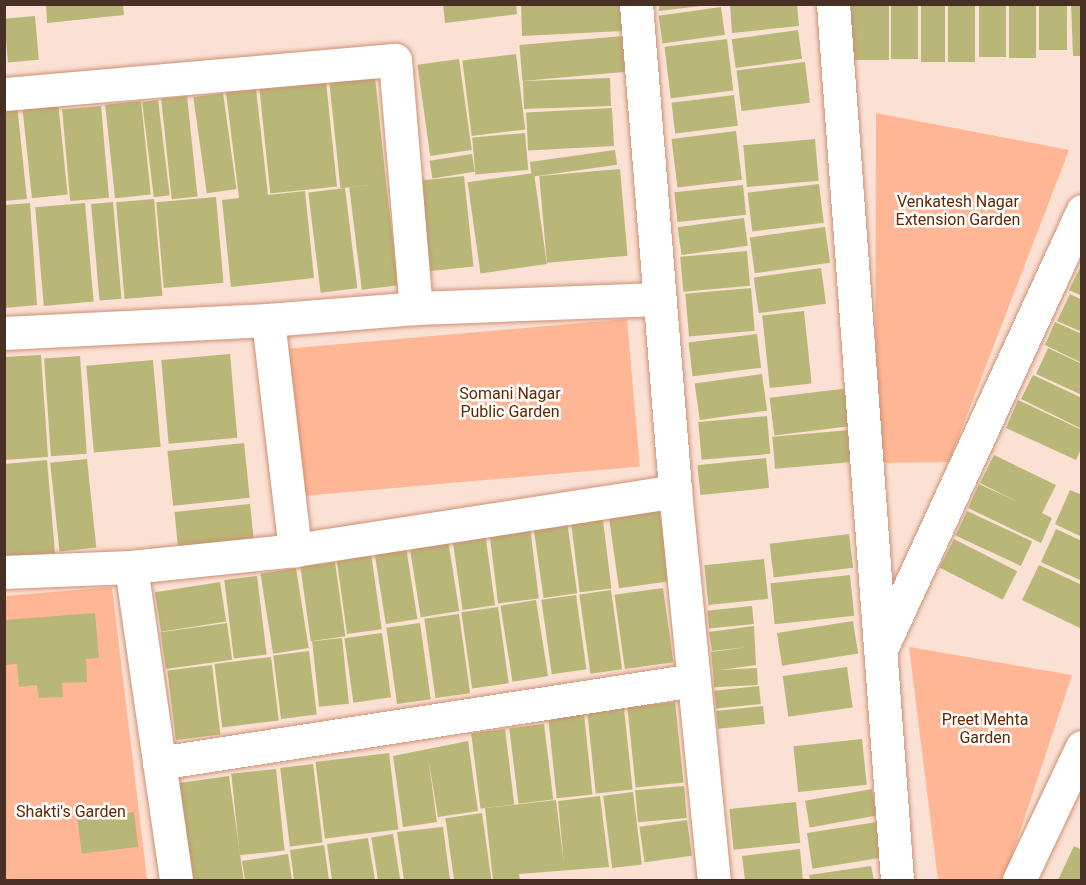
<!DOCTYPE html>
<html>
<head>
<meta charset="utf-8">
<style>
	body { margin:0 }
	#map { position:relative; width:1086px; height:885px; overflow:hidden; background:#fbe0d4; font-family:Roboto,sans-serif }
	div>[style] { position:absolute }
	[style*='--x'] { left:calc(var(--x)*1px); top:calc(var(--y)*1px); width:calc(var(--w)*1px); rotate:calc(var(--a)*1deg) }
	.green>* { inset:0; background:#feb695; transform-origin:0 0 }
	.building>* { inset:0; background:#b9b777; transform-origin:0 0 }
	.roads { filter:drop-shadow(0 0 2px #cd9073) drop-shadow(0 0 2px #cd9073) }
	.street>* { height:33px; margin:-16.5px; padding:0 16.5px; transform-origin:16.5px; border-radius:16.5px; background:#fff }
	span { translate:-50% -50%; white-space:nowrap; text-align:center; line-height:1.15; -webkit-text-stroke:5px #fff; paint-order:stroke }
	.park-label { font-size:16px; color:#612702 }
	.frame { position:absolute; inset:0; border:6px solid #493024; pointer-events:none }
</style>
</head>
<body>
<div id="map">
	<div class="green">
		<div style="clip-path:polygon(876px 113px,1069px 150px,949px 462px,875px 463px)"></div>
		<div style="left:627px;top:319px;width:148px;height:347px;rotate:85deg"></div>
		<div style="clip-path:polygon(112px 587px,147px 879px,5px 880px,5px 596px)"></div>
		<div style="clip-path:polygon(909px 647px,1072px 675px,1004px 880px,938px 880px)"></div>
	</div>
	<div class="building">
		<div style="clip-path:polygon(46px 4px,123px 4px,124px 15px,47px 23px)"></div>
		<div style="clip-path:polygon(443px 4px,516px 4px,517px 14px,445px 23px)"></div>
		<div style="clip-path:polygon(521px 4px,622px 4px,623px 31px,522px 36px)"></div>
		<div style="clip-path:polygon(659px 4px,701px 4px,701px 6px,659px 11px)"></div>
		<div style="clip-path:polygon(730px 4px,797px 4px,799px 26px,732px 33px)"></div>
		<div style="left:851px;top:4px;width:38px;height:56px"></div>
		<div style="left:891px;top:4px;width:27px;height:55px"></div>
		<div style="left:921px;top:4px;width:24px;height:58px"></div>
		<div style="left:948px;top:4px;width:27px;height:58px"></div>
		<div style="left:979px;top:4px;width:27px;height:53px"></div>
		<div style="left:1009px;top:4px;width:27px;height:54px"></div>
		<div style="left:1039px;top:4px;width:28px;height:46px"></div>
		<div style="clip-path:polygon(1071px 4px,1082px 4px,1082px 56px,1073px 56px)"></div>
		<div style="left:721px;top:7px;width:28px;height:63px;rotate:82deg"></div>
		<div style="left:35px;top:16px;width:44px;height:31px;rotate:85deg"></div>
		<div style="left:798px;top:30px;width:29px;height:67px;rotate:82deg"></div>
		<div style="left:623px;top:36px;width:36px;height:104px;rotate:85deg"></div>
		<div style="left:727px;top:39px;width:52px;height:63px;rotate:83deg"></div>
		<div style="left:516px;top:54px;width:76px;height:54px;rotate:83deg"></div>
		<div style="left:459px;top:59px;width:92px;height:42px;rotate:82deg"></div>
		<div style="left:805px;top:62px;width:41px;height:69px;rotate:83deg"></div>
		<div style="left:375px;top:77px;width:107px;height:46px;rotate:84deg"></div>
		<div style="left:610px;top:78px;width:28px;height:87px;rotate:88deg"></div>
		<div style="left:326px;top:82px;width:105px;height:67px;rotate:84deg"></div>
		<div style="clip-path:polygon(256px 89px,268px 195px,305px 191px,314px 278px,231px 287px,222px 200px,239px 198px,226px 92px)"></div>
		<div style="left:223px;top:93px;width:97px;height:30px;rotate:82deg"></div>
		<div style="left:734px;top:95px;width:31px;height:63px;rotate:83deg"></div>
		<div style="left:187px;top:96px;width:101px;height:26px;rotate:84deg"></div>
		<div style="left:158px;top:100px;width:96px;height:16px;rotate:83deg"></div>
		<div style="left:141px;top:101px;width:94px;height:36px;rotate:84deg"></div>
		<div style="left:58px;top:102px;width:93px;height:36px;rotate:84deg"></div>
		<div style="clip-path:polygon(17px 105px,27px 199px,4px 201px,4px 107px)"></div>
		<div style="left:101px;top:106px;width:92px;height:39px;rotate:85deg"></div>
		<div style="left:612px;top:108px;width:38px;height:86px;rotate:87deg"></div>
		<div style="left:736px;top:131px;width:49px;height:65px;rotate:83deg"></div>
		<div style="left:525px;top:133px;width:37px;height:53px;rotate:85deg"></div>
		<div style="left:815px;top:139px;width:42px;height:72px;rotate:85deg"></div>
		<div style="left:615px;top:150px;width:15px;height:86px;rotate:82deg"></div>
		<div style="left:472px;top:154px;width:18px;height:43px;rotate:81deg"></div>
		<div style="left:620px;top:169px;width:87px;height:81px;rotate:85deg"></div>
		<div style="left:534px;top:173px;width:92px;height:67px;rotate:82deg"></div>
		<div style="left:464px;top:176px;width:91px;height:48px;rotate:84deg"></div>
		<div style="left:386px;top:183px;width:103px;height:37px;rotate:83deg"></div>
		<div style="left:819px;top:184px;width:39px;height:72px;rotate:83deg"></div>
		<div style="left:743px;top:185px;width:30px;height:69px;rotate:84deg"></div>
		<div style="left:345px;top:188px;width:101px;height:37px;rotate:83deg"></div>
		<div style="left:216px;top:197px;width:86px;height:60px;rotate:85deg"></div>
		<div style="left:154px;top:199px;width:97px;height:38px;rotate:85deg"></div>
		<div style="left:113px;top:202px;width:97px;height:22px;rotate:85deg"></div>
		<div style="clip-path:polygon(30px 203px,37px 305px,5px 308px,4px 205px)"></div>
		<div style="left:85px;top:203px;width:99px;height:50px;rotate:85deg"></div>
		<div style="left:744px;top:218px;width:28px;height:67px;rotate:82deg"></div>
		<div style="left:825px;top:227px;width:36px;height:76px;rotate:82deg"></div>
		<div style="left:747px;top:251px;width:35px;height:67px;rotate:85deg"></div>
		<div style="clip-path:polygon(1082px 264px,1082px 296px,1069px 290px)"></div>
		<div style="left:821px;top:268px;width:36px;height:68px;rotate:82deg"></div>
		<div style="left:751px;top:288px;width:43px;height:66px;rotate:85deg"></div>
		<div style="clip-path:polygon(1070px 294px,1082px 300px,1082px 332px,1057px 321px)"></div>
		<div style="left:804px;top:311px;width:73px;height:42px;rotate:84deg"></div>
		<div style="clip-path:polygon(1055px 322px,1082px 334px,1082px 363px,1045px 345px)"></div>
		<div style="left:757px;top:334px;width:34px;height:69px;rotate:83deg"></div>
		<div style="clip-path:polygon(1048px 348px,1082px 364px,1082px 395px,1036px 374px)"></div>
		<div style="left:230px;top:354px;width:84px;height:69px;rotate:85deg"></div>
		<div style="clip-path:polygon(41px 355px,48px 457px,4px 460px,4px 357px)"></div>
		<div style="left:80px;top:356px;width:98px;height:36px;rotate:86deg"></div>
		<div style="left:153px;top:360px;width:87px;height:67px;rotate:85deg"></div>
		<div style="left:762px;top:374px;width:37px;height:68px;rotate:82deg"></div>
		<div style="clip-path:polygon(1033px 375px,1082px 398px,1082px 429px,1021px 399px)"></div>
		<div style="left:849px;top:388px;width:38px;height:80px;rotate:83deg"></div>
		<div style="clip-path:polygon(1018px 400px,1082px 430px,1082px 447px,1076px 460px,1006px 428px)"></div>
		<div style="left:767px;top:416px;width:38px;height:69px;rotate:85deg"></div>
		<div style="left:850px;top:430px;width:32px;height:78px;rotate:85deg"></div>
		<div style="left:244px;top:443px;width:55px;height:77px;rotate:84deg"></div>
		<div style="clip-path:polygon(994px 455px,1056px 485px,1042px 513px,1052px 518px,1041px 543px,968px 508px,979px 484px,1018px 502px,980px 483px)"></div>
		<div style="left:766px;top:458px;width:30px;height:69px;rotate:84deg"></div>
		<div style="left:87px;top:459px;width:89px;height:37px;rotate:84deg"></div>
		<div style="clip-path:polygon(47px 460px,55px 553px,4px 557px,4px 464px)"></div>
		<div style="clip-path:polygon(1070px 490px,1082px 495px,1082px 537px,1055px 524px)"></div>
		<div style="left:250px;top:504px;width:38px;height:76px;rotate:84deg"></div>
		<div style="left:659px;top:507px;width:75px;height:51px;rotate:82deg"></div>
		<div style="left:967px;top:511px;width:72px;height:27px;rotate:25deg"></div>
		<div style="left:602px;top:512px;width:77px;height:32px;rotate:83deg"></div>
		<div style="left:567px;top:521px;width:73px;height:34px;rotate:82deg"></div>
		<div style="left:530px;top:527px;width:72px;height:41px;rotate:83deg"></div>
		<div style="clip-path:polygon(1056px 529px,1082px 541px,1082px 581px,1041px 562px)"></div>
		<div style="left:485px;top:533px;width:73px;height:33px;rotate:82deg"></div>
		<div style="left:849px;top:534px;width:34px;height:80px;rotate:83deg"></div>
		<div style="left:954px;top:539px;width:71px;height:32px;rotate:27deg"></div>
		<div style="left:448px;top:540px;width:72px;height:39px;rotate:81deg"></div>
		<div style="left:406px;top:547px;width:73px;height:32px;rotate:81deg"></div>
		<div style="left:371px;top:553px;width:77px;height:35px;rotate:82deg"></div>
		<div style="left:764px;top:559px;width:40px;height:60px;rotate:84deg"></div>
		<div style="left:335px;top:562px;width:75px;height:35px;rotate:82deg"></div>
		<div style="clip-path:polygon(1039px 565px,1082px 585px,1082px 629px,1022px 600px)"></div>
		<div style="left:296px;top:568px;width:81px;height:36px;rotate:81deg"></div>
		<div style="left:850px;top:575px;width:41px;height:80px;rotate:84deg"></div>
		<div style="left:257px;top:576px;width:79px;height:33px;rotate:83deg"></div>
		<div style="left:220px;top:582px;width:40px;height:66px;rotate:81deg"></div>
		<div style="left:663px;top:588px;width:75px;height:49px;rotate:82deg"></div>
		<div style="left:611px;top:590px;width:80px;height:32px;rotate:82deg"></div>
		<div style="left:576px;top:595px;width:75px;height:35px;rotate:82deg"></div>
		<div style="left:536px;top:600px;width:77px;height:36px;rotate:81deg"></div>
		<div style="left:752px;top:606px;width:18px;height:45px;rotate:84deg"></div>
		<div style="left:498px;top:607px;width:77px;height:37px;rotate:82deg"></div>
		<div style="clip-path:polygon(95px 613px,99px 658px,86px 659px,87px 682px,62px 683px,63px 697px,39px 698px,37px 685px,19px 687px,17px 664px,4px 665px,4px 620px)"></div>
		<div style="left:459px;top:614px;width:80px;height:35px;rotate:82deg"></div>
		<div style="left:853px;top:621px;width:33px;height:77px;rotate:81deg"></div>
		<div style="left:227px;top:623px;width:37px;height:67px;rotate:82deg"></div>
		<div style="left:420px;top:623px;width:77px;height:34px;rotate:82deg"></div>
		<div style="clip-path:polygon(754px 626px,756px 665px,713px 671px,711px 652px,748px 647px,712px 651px,709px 632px)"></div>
		<div style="left:382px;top:633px;width:65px;height:38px;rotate:82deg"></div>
		<div style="left:342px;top:638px;width:66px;height:30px;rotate:84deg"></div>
		<div style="left:309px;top:651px;width:64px;height:36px;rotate:83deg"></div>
		<div style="left:271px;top:657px;width:64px;height:57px;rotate:83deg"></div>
		<div style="left:212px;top:665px;width:70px;height:45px;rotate:83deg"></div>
		<div style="left:847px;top:667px;width:41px;height:65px;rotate:82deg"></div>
		<div style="left:757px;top:668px;width:17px;height:44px;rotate:87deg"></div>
		<div style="left:759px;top:686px;width:18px;height:45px;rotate:84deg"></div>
		<div style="left:675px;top:702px;width:81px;height:48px;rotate:84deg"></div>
		<div style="left:763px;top:706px;width:18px;height:47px;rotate:84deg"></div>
		<div style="left:624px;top:708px;width:82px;height:37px;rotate:84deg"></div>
		<div style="left:584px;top:714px;width:81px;height:36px;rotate:84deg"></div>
		<div style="left:544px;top:724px;width:76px;height:35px;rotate:83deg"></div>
		<div style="left:505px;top:729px;width:76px;height:34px;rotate:83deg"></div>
		<div style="left:862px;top:739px;width:46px;height:69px;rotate:84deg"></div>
		<div style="clip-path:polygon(468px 741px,478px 811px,438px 817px,428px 757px,437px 822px,403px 827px,393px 756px)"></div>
		<div style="left:389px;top:753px;width:77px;height:74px;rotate:83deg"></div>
		<div style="left:313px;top:764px;width:79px;height:33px;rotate:83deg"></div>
		<div style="left:276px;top:769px;width:82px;height:45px;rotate:84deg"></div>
		<div style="left:229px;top:776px;width:105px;height:56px;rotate:82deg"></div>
		<div style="left:684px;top:786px;width:32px;height:49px;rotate:85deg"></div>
		<div style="left:872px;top:789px;width:27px;height:68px;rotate:80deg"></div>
		<div style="left:633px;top:792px;width:73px;height:30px;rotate:83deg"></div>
		<div style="clip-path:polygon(600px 796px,609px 867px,519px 874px,520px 880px,493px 880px,485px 808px,556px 800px,564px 865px,558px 801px)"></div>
		<div style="left:796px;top:802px;width:41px;height:67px;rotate:84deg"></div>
		<div style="left:134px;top:812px;width:35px;height:57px;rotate:83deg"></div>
		<div style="left:482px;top:813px;width:68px;height:37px;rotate:82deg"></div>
		<div style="left:687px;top:820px;width:36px;height:48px;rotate:82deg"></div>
		<div style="left:877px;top:822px;width:36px;height:71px;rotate:81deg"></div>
		<div style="clip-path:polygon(443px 827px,450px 880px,404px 880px,397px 832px)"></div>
		<div style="left:393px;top:834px;width:47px;height:22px;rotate:81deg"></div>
		<div style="clip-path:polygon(368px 838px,375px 880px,332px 880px,327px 844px)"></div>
		<div style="clip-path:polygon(324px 845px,329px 880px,294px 880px,290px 850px)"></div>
		<div style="clip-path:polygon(1074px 846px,1082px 850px,1082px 880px,1058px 880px)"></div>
		<div style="clip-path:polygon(800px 849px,803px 880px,745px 880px,742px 856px)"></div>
		<div style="clip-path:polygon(288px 854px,292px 880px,245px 880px,242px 861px)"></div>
		<div style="clip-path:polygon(871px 866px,874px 880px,810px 880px,809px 875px)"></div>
	</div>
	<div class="roads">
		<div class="street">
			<div style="--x:636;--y:4;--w:489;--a:85.4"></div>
			<div style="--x:675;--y:491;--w:391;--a:84.3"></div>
			<div style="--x:833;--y:4;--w:878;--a:85.82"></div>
			<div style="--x:4;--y:94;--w:392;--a:-5"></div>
			<div style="--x:395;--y:60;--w:249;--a:85.2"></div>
			<div style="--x:268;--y:320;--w:232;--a:83.3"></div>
			<div style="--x:4;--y:333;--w:264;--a:-2.8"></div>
			<div style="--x:268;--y:320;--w:148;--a:-4.6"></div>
			<div style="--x:416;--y:308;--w:244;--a:-2.1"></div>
			<div style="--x:131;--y:567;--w:316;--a:81.8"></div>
			<div style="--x:4;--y:572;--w:127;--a:-2.3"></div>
			<div style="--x:131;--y:567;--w:165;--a:-5.9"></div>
			<div style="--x:295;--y:550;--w:385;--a:-8.8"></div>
			<div style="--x:881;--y:649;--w:482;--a:-65.3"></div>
			<div style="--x:159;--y:763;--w:541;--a:-8.82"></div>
			<div style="--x:1019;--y:880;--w:147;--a:-64.7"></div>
		</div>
	</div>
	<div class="park-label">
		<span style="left:958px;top:211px">Venkatesh Nagar<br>Extension Garden</span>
		<span style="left:510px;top:403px">Somani Nagar<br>Public Garden</span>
		<span style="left:985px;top:729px">Preet Mehta<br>Garden</span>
		<span style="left:71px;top:812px">Shakti's Garden</span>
	</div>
	<div class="frame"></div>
</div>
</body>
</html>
